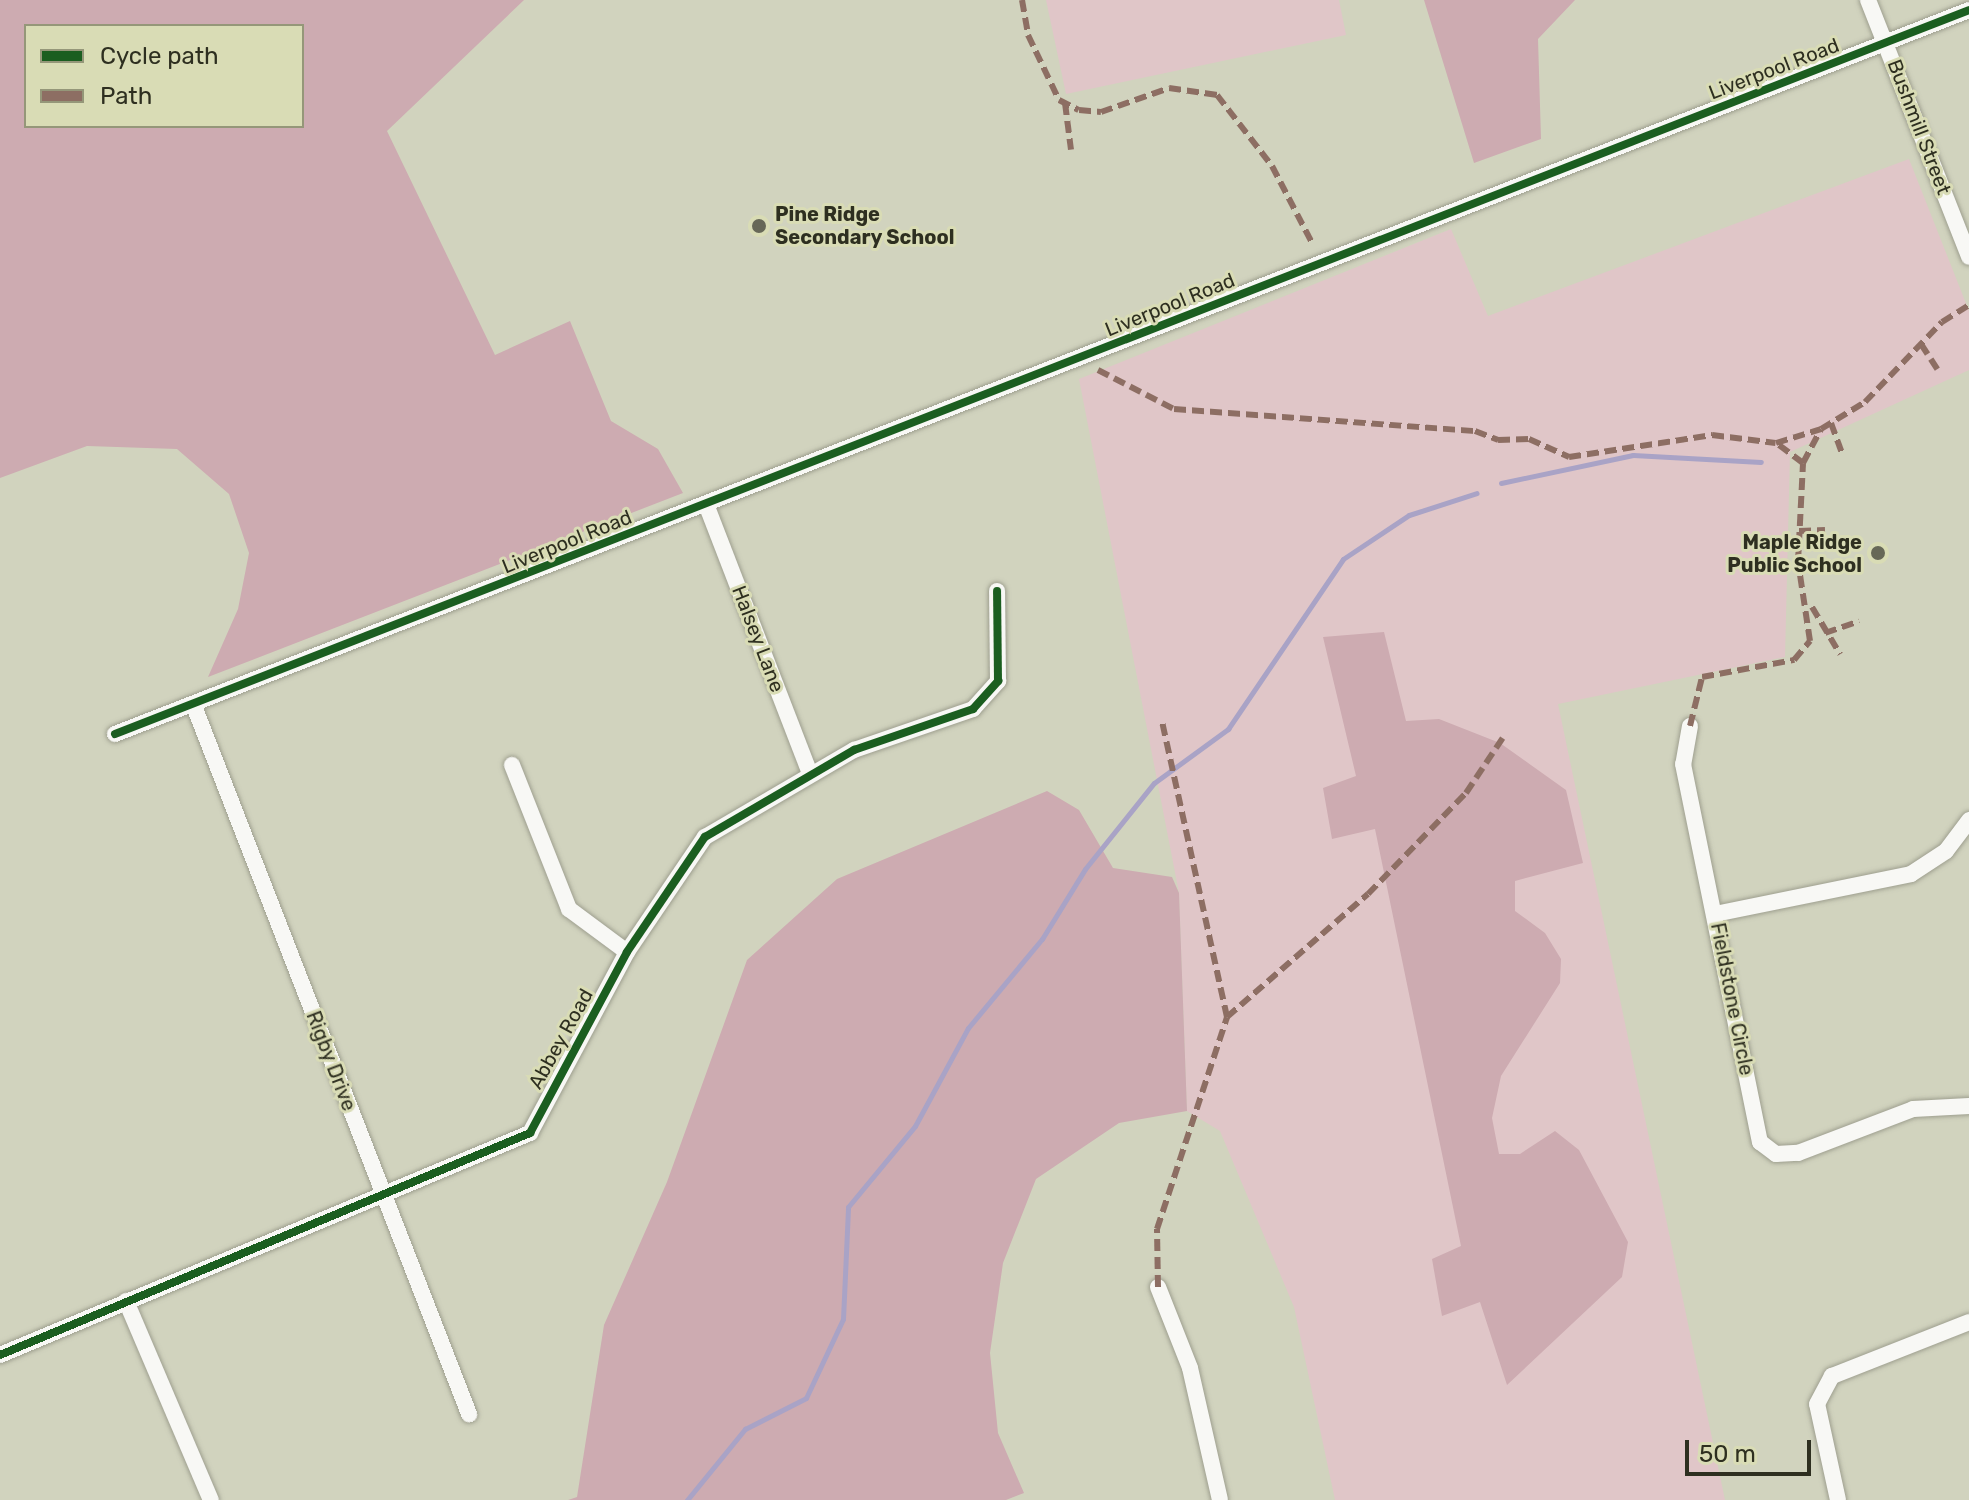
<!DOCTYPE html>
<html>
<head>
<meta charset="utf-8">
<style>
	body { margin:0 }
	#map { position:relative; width:1969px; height:1500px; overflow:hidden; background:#d1d3be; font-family:Rubik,sans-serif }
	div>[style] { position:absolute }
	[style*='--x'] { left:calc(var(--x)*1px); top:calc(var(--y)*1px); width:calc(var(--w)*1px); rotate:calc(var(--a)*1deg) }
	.green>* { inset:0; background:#e0c6c8 }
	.forest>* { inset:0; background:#cdabb1 }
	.stream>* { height:5px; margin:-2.5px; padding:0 2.5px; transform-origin:2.5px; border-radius:2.5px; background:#a9a3c6 }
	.roads { filter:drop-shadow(0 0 2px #9e9f8f) drop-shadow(0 0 2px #9e9f8f) }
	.minor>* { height:16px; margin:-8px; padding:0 8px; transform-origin:8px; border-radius:8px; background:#f8f8f5 }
	.quiet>* { height:6px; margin-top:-3px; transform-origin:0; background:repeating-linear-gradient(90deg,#8d6e63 0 12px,transparent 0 18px) }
	.cycleway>* { height:8px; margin:-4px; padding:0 4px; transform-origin:4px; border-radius:4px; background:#1b5e20 }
	.dots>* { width:22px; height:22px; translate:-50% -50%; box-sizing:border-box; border:4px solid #d9dcb5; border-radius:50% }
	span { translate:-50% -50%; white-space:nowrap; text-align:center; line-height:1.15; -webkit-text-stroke:6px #d9dcb5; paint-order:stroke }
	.street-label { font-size:20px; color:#2e2f20 }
	.poi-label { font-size:20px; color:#2e2f20; font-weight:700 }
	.left { translate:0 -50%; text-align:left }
	.right { translate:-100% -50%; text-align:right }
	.legend { position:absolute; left:24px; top:24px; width:280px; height:104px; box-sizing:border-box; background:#d9dcb5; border:2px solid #959779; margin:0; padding:10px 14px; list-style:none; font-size:24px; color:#2e2f20 }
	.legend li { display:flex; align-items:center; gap:16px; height:40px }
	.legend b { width:40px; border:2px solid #959779 }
	.scale { position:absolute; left:1685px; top:1440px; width:126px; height:36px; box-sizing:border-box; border:4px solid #2e2f20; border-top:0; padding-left:10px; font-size:24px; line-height:28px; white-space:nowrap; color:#2e2f20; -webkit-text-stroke:6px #d9dcb5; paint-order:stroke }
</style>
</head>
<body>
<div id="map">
	<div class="green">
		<div style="clip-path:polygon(1046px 0,1339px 0,1346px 35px,1066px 94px)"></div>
		<div style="clip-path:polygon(1909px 159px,1969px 311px,1969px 370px,1790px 452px,1785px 657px,1558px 704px,1725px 1500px,1335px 1500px,1294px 1307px,1220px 1131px,1187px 1111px,1179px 893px,1079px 379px,1451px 229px,1488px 316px)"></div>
	</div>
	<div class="forest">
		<div style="clip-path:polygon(evenodd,0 0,524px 0,387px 131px,495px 355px,570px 321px,611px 421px,658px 449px,683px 493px,208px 677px,238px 609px,249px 553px,229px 494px,177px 449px,87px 446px,0 478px,0 0,26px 26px,302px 26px,302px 126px,26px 126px,26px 26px)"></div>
		<div style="clip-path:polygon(1424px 0,1575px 0,1538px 39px,1541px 139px,1474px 163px)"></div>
		<div style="clip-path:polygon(1384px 632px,1406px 721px,1439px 719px,1500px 743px,1566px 790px,1583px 863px,1515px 881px,1515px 911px,1545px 933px,1561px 959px,1560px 983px,1501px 1076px,1492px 1118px,1499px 1154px,1520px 1154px,1555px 1131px,1579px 1150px,1628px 1242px,1622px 1277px,1507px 1385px,1480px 1302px,1442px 1316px,1432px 1259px,1461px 1246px,1375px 829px,1332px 839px,1323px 788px,1356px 776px,1323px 637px)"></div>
		<div style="clip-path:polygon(1047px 791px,1079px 810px,1113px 868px,1172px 877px,1179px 893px,1187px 1111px,1119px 1123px,1036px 1179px,1003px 1263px,990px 1353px,998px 1433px,1024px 1493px,1006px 1500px,568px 1500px,577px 1497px,604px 1325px,667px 1182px,747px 960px,837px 879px)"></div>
	</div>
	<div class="stream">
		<div style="--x:1501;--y:483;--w:135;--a:-12"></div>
		<div style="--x:1633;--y:455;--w:128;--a:3.1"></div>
		<div style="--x:687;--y:1500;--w:92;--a:-50.8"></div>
		<div style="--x:745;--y:1429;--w:68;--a:-26.9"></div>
		<div style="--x:806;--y:1398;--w:87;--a:-64.9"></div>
		<div style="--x:843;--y:1319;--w:112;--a:-87.4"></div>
		<div style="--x:848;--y:1207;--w:105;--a:-50.4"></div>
		<div style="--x:915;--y:1126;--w:111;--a:-61.6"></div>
		<div style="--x:968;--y:1028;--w:116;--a:-50.3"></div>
		<div style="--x:1042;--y:939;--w:82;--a:-58.4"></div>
		<div style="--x:1085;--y:869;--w:110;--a:-51.3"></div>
		<div style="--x:1154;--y:783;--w:92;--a:-36.1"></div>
		<div style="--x:1228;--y:729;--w:205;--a:-55.9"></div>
		<div style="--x:1343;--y:559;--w:79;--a:-33.7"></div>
		<div style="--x:1409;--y:515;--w:71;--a:-17.9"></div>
	</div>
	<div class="roads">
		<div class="minor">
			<div style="--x:1868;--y:0;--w:276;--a:68.5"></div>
			<div style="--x:706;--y:504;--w:289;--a:68.9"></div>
			<div style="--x:194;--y:706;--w:760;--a:68.77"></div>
			<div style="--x:1690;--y:726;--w:39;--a:100"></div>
			<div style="--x:1683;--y:764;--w:386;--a:78.5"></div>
			<div style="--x:1760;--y:1142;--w:20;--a:37"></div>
			<div style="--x:1776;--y:1154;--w:22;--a:-3"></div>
			<div style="--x:1798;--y:1153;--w:123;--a:-20.9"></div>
			<div style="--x:1913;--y:1109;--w:56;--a:-3.1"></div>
			<div style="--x:115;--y:734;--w:1990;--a:-21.33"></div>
			<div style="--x:512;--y:765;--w:155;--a:68.4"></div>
			<div style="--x:569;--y:909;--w:72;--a:36.6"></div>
			<div style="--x:1715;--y:914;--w:200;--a:-11.5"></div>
			<div style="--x:1911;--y:874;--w:42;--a:-33.3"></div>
			<div style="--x:1946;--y:851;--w:39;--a:-53"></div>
			<div style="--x:1158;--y:1287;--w:87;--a:68.4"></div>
			<div style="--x:1190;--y:1368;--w:135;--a:77.2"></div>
			<div style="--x:126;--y:1301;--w:216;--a:66.9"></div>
			<div style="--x:0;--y:1355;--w:575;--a:-22.73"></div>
			<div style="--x:530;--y:1133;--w:205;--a:-61.8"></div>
			<div style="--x:627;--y:952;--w:139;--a:-55.9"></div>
			<div style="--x:705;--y:837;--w:173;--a:-30.3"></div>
			<div style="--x:854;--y:750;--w:126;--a:-19"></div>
			<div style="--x:973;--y:709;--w:38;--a:-48"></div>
			<div style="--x:998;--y:681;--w:90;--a:-90.6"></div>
			<div style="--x:1838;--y:1500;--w:98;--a:-102.3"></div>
			<div style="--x:1817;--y:1404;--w:32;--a:-62"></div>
			<div style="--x:1832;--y:1376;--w:147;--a:-21.5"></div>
		</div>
	</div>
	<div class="quiet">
		<div style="--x:1022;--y:0;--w:36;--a:80"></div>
		<div style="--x:1028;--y:35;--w:72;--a:64.5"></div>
		<div style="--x:1059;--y:100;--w:22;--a:27"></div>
		<div style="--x:1079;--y:110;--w:22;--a:5"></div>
		<div style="--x:1101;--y:112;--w:72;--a:-19.4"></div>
		<div style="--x:1169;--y:88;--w:49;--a:8.3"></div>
		<div style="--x:1217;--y:95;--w:90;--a:52.2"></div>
		<div style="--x:1272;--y:166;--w:87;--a:62.5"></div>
		<div style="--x:1065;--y:103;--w:47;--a:82.7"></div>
		<div style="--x:1921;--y:344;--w:35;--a:57"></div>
		<div style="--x:1098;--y:370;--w:85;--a:27.2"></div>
		<div style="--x:1174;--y:409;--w:302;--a:4.2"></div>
		<div style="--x:1475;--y:431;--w:25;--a:21"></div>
		<div style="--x:1498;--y:440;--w:31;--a:-2"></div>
		<div style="--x:1529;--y:439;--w:44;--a:24.2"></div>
		<div style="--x:1569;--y:457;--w:145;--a:-8.7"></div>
		<div style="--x:1712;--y:435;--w:64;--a:7.1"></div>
		<div style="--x:1831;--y:423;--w:35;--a:70"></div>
		<div style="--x:1803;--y:463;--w:34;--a:-143"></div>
		<div style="--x:1776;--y:443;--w:47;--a:-17.3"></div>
		<div style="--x:1799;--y:531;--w:26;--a:-2"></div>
		<div style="--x:1812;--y:607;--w:55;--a:59.2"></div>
		<div style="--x:1825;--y:633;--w:36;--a:-19"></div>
		<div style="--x:1690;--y:726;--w:50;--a:-76.2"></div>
		<div style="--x:1702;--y:677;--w:94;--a:-10.5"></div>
		<div style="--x:1794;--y:660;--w:25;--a:-50"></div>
		<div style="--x:1810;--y:641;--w:80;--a:-98.6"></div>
		<div style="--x:1798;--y:562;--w:99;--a:-87.1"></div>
		<div style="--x:1803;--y:463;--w:38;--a:-62"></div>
		<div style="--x:1821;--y:429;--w:52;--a:-31.5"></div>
		<div style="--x:1865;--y:402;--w:111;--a:-46.1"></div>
		<div style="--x:1942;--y:322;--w:32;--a:-32"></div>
		<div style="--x:1227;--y:1017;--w:187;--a:-41.1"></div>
		<div style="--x:1368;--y:894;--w:141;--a:-45.9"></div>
		<div style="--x:1466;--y:793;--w:69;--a:-56.3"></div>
		<div style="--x:1158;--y:1287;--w:58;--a:-91"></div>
		<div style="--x:1157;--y:1229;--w:223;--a:-71.7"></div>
		<div style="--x:1227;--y:1017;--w:303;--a:-102.4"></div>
	</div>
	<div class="cycleway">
		<div style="--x:115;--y:734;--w:1990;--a:-21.33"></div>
		<div style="--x:0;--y:1355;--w:575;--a:-22.73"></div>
		<div style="--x:530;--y:1133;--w:205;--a:-61.8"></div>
		<div style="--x:627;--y:952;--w:139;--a:-55.9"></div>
		<div style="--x:705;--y:837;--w:173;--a:-30.3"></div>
		<div style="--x:854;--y:750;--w:126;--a:-19"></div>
		<div style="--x:973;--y:709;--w:38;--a:-48"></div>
		<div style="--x:998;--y:681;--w:90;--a:-90.6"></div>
	</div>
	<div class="dots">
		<div style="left:759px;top:226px;background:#676857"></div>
		<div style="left:1878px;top:553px;background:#676857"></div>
	</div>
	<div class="street-label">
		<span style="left:1774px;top:69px;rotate:-21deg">Liverpool Road</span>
		<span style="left:1919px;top:127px;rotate:69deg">Bushmill Street</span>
		<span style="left:1170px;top:305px;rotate:-22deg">Liverpool Road</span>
		<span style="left:567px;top:542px;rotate:-22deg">Liverpool Road</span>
		<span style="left:758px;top:639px;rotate:69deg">Halsey Lane</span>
		<span style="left:1732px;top:999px;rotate:79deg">Fieldstone Circle</span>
		<span style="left:561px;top:1039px;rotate:-61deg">Abbey Road</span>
		<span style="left:331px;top:1061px;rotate:69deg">Rigby Drive</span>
	</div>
	<div class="poi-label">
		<span class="left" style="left:775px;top:226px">Pine Ridge<br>Secondary School</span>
		<span class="right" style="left:1862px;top:554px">Maple Ridge<br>Public School</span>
	</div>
	<ul class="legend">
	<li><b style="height:10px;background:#1b5e20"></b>Cycle path</li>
	<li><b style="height:10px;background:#8d6e63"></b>Path</li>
	</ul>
	<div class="scale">50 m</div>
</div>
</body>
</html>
